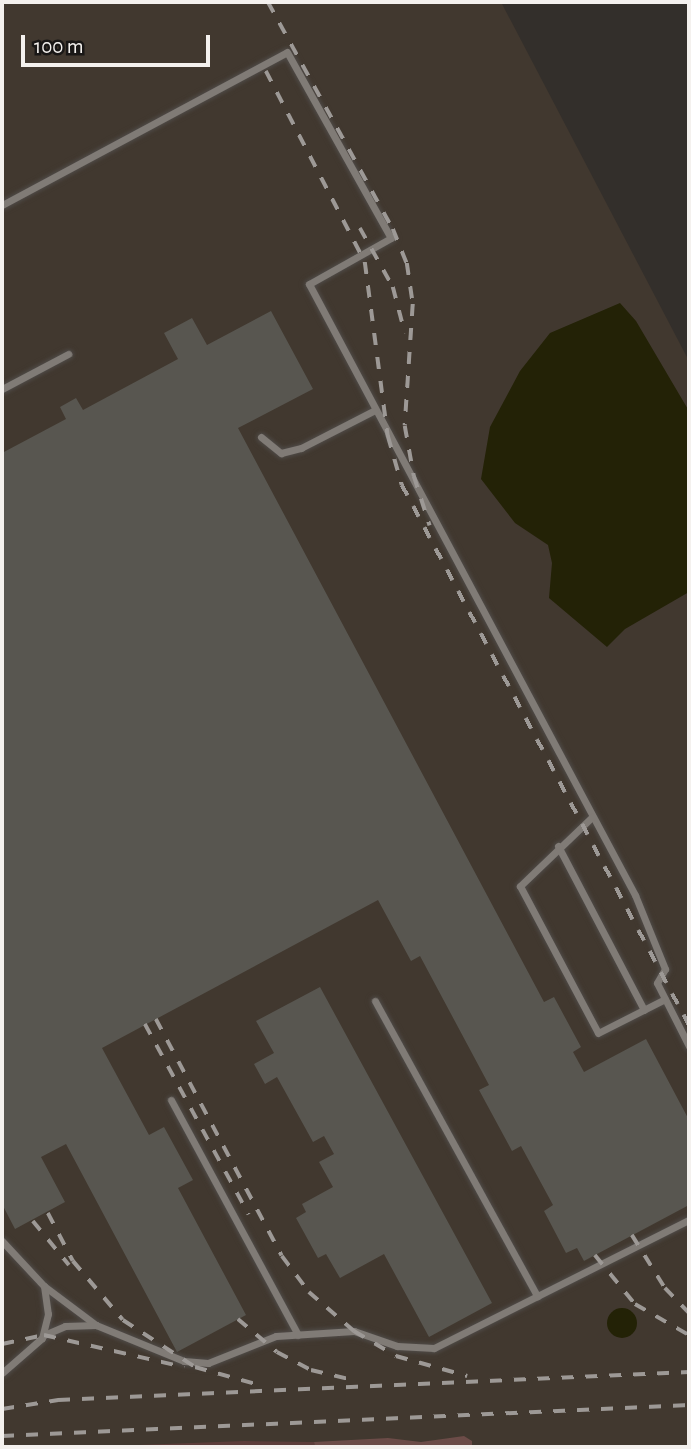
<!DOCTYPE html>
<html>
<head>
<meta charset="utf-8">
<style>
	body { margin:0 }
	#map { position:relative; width:691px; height:1449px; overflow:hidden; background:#332f2b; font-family:"Alegreya Sans",sans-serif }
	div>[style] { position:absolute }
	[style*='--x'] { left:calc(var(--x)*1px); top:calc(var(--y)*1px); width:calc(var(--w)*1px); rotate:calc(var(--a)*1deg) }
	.built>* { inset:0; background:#41382f }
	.green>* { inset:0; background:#5c3d3a }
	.forest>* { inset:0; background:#6c4c48 }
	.water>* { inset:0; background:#232206 }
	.round { border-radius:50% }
	.building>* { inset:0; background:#585650 }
	.roads { filter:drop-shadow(0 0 2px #4f4b48) drop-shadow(0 0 2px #4f4b48) }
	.service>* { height:7px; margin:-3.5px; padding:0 3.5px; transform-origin:3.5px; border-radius:3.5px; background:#807b76 }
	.rail>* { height:3.5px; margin-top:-1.75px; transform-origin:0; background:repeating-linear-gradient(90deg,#9d9996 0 12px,transparent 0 24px) }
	span { translate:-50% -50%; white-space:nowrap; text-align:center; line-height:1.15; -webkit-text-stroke:7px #191716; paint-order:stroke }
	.frame { position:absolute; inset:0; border:4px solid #f4f1ee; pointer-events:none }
	.scale { position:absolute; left:21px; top:35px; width:189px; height:32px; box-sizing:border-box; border:4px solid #f4f1ee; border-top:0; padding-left:9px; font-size:21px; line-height:24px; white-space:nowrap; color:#f4f1ee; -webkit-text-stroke:5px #191716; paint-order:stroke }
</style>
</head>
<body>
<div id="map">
	<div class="built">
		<div style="clip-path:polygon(2px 2px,501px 2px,689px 361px,689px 1447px,2px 1447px)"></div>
	</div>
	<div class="green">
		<div style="clip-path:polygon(244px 1441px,314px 1442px,315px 1447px,85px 1447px)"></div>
	</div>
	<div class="forest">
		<div style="clip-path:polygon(464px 1436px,472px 1441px,472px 1447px,315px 1447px,314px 1442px,388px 1438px,421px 1442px)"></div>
	</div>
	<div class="water">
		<div style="clip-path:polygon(620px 303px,636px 321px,689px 411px,689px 592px,625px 629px,607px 647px,549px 598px,552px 563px,548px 545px,515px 523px,481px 479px,490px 427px,520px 371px,550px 333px)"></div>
		<div class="round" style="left:607px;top:1308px;width:30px;height:30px"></div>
	</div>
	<div class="building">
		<div style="clip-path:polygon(271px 311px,313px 389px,238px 428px,544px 1002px,554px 997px,581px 1047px,573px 1052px,584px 1072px,646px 1039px,689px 1120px,689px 1205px,584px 1261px,577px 1248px,566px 1253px,544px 1211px,553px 1205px,521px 1146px,512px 1151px,479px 1090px,489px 1085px,420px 956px,411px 961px,378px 900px,102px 1048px,149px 1135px,164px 1127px,193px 1180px,178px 1188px,246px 1315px,177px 1352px,66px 1144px,41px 1157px,65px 1202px,15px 1229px,2px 1204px,2px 453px,66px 419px,60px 407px,76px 398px,83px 410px,178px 359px,164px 333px,192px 318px,207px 345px)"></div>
		<div style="clip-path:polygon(320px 987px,492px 1303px,429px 1337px,384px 1254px,340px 1278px,326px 1254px,318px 1258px,296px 1218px,306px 1212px,302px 1204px,333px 1187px,319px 1162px,334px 1154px,324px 1136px,313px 1142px,277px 1077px,265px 1084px,254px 1064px,274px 1053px,256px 1021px)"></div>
	</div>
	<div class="roads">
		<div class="service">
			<div style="--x:2;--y:205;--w:323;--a:-28.2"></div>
			<div style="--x:287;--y:52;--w:213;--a:60.8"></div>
			<div style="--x:391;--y:238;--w:94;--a:150.7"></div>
			<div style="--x:309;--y:284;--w:693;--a:61.92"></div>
			<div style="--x:635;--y:895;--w:80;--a:67.9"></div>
			<div style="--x:665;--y:969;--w:16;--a:120"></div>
			<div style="--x:657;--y:983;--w:71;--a:63.1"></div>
			<div style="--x:2;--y:389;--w:75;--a:-27.9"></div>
			<div style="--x:261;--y:437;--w:26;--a:39"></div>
			<div style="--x:281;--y:453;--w:21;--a:-14"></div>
			<div style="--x:301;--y:448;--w:83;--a:-27.2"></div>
			<div style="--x:592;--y:817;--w:100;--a:136.2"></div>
			<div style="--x:520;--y:886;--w:166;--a:62"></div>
			<div style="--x:598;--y:1033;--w:75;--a:-26.9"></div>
			<div style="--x:558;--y:846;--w:185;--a:62.3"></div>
			<div style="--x:375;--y:1001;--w:337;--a:61.2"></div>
			<div style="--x:171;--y:1100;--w:267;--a:61.6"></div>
			<div style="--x:2;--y:1241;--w:62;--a:47"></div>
			<div style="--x:44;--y:1286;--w:28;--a:82"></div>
			<div style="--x:48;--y:1314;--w:25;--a:104"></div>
			<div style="--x:42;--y:1338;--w:53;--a:138.8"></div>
			<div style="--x:44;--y:1286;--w:65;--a:36.9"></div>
			<div style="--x:96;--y:1325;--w:95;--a:22.2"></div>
			<div style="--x:184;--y:1361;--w:24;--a:5"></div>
			<div style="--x:208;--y:1363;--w:73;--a:-21.7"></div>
			<div style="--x:276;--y:1336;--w:78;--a:-3.7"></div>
			<div style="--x:354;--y:1331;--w:46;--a:19.2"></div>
			<div style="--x:397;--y:1346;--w:37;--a:3"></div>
			<div style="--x:434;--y:1348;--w:285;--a:-26.7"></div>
			<div style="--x:44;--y:1335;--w:23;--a:-23"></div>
			<div style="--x:65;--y:1326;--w:31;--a:-2"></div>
		</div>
	</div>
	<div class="rail">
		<div style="--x:268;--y:2;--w:259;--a:61.2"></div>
		<div style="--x:393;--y:229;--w:37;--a:68"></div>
		<div style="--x:407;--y:263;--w:41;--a:81.7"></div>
		<div style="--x:413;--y:304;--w:122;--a:93.8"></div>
		<div style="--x:405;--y:426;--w:51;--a:79.8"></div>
		<div style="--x:414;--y:476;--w:52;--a:72.3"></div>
		<div style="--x:266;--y:71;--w:215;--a:62.6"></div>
		<div style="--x:365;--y:262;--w:176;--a:82.5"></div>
		<div style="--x:388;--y:436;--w:51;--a:74.1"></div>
		<div style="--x:402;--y:485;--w:612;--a:62.01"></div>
		<div style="--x:360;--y:228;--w:68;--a:60.8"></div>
		<div style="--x:393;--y:287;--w:48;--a:75.4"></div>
		<div style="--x:156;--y:1019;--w:268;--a:62"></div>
		<div style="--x:282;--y:1256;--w:45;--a:53.1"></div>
		<div style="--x:309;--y:1292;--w:60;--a:40.9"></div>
		<div style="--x:354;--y:1331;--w:49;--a:30.8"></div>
		<div style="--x:396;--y:1356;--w:74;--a:15.7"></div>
		<div style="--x:145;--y:1024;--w:217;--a:61.4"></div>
		<div style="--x:48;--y:1213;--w:54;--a:62.5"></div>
		<div style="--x:73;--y:1261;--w:77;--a:49.7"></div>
		<div style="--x:123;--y:1320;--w:86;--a:33.1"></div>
		<div style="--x:195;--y:1367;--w:71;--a:15.6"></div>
		<div style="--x:33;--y:1221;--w:57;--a:50.7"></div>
		<div style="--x:632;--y:1235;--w:62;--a:58.1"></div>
		<div style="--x:665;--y:1288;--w:35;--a:46"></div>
		<div style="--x:595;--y:1255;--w:63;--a:50.8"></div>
		<div style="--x:635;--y:1304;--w:62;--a:29.9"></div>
		<div style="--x:238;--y:1319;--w:51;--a:40.2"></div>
		<div style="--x:277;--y:1352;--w:38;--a:28"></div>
		<div style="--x:311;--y:1370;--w:47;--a:13.4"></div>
		<div style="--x:2;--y:1344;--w:43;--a:-12.1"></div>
		<div style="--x:44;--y:1335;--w:144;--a:12.9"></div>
		<div style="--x:2;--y:1409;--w:57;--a:-9.1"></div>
		<div style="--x:58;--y:1400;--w:632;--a:-2.54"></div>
		<div style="--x:2;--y:1436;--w:688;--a:-2.58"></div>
	</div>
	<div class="frame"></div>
	<div class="scale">100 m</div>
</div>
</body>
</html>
